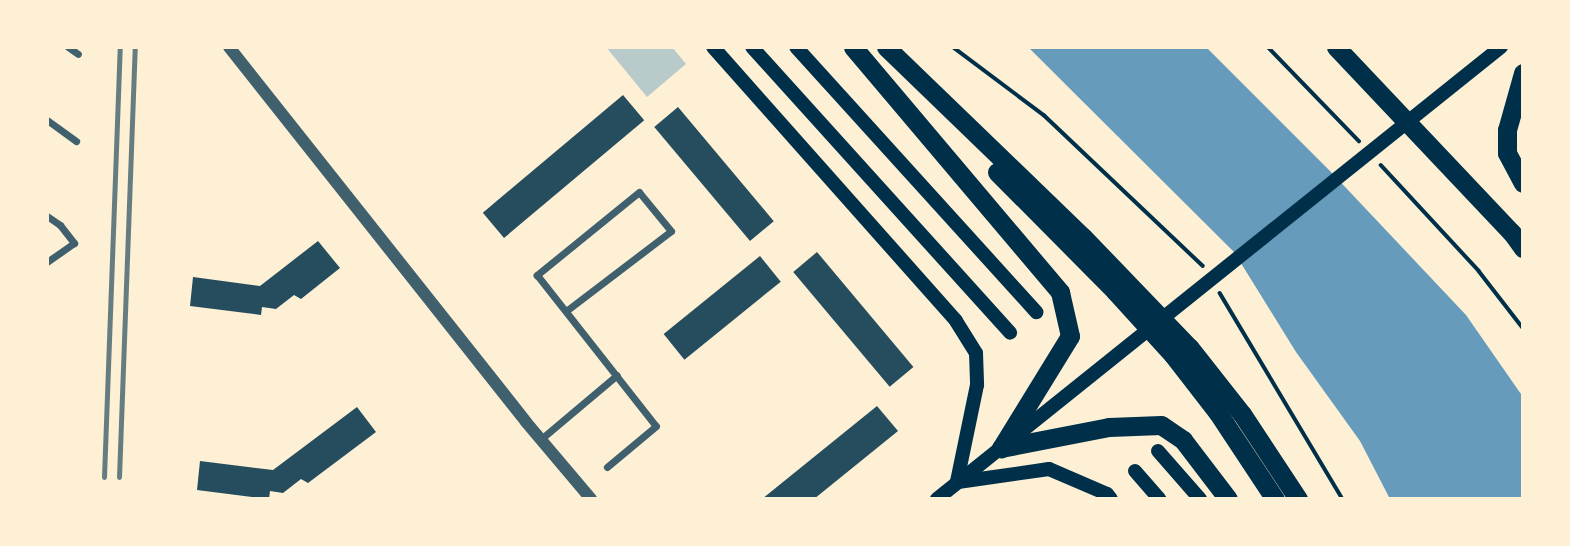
<!DOCTYPE html>
<html>
<head>
<meta charset="utf-8">
<style>
	body { margin:0 }
	#map { position:relative; width:1570px; height:546px; overflow:hidden; background:#fdf0d5; font-family:"Source Serif 4",serif }
	div>[style] { position:absolute }
	[style*='--x'] { left:calc(var(--x)*1px); top:calc(var(--y)*1px); width:calc(var(--w)*1px); rotate:calc(var(--a)*1deg) }
	.green>* { inset:0; background:#b9caca }
	.water>* { inset:0; background:#669bbc }
	.building>* { inset:0; background:#264d5e; transform-origin:0 0 }
	.path>* { height:3.5px; margin:-1.75px; padding:0 1.75px; transform-origin:1.75px; border-radius:1.75px; background:#003049 }
	.minor>* { height:7px; margin:-3.5px; padding:0 3.5px; transform-origin:3.5px; border-radius:3.5px; background:#3f606c }
	.tertiary>* { height:12px; margin:-6px; padding:0 6px; transform-origin:6px; border-radius:6px; background:#3f606c }
	.secondary>* { height:14px; margin:-7px; padding:0 7px; transform-origin:7px; border-radius:7px; background:#003049 }
	.trunk>* { height:19px; margin:-9.5px; padding:0 9.5px; transform-origin:9.5px; border-radius:9.5px; background:#003049 }
	.rail>* { height:5px; margin:-2.5px; padding:0 2.5px; transform-origin:2.5px; border-radius:2.5px; background:#657d81 }
	span { translate:-50% -50%; white-space:nowrap; text-align:center; line-height:1.15; -webkit-text-stroke:7px #fdf0d5; paint-order:stroke }
	.frame { position:absolute; inset:0; border:49px solid #fdf0d5; pointer-events:none }
</style>
</head>
<body>
<div id="map">
	<div class="green">
		<div style="clip-path:polygon(606px 47px,672px 47px,686px 64px,647px 97px)"></div>
	</div>
	<div class="water">
		<div style="clip-path:polygon(1028px 47px,1206px 47px,1331px 172px,1466px 315px,1523px 397px,1523px 499px,1390px 499px,1360px 441px,1296px 352px,1234px 252px)"></div>
	</div>
	<div class="building">
		<div style="left:623px;top:95px;width:33px;height:183px;rotate:50deg"></div>
		<div style="left:678px;top:107px;width:149px;height:31px;rotate:50deg"></div>
		<div style="clip-path:polygon(318px 241px,340px 268px,301px 299px,294px 295px,276px 309px,262px 307px,261px 315px,190px 306px,193px 277px,260px 286px)"></div>
		<div style="left:817px;top:252px;width:150px;height:31px;rotate:50deg"></div>
		<div style="left:760px;top:256px;width:33px;height:124px;rotate:51deg"></div>
		<div style="clip-path:polygon(877px 406px,898px 431px,814px 499px,762px 499px)"></div>
		<div style="clip-path:polygon(357px 407px,376px 432px,308px 483px,301px 479px,283px 493px,270px 491px,269px 499px,197px 490px,200px 461px,273px 470px)"></div>
	</div>
	<div class="path">
		<div style="--x:953;--y:47;--w:114;--a:36.8"></div>
		<div style="--x:1044;--y:115;--w:219;--a:43.5"></div>
		<div style="--x:1268;--y:47;--w:131;--a:45.9"></div>
		<div style="--x:1381;--y:165;--w:144;--a:47.2"></div>
		<div style="--x:1479;--y:271;--w:72;--a:52.3"></div>
		<div style="--x:1220;--y:293;--w:240;--a:59.2"></div>
	</div>
	<div class="minor">
		<div style="--x:68;--y:47;--w:12;--a:35"></div>
		<div style="--x:47;--y:120;--w:36;--a:36"></div>
		<div style="--x:47;--y:216;--w:16;--a:35"></div>
		<div style="--x:60;--y:225;--w:23;--a:52"></div>
		<div style="--x:74;--y:243;--w:33;--a:145"></div>
		<div style="--x:566;--y:311;--w:132;--a:-37.3"></div>
		<div style="--x:671;--y:231;--w:50;--a:-129.4"></div>
		<div style="--x:639;--y:192;--w:132;--a:140.9"></div>
		<div style="--x:537;--y:275;--w:192;--a:51.8"></div>
		<div style="--x:656;--y:426;--w:64;--a:140.1"></div>
		<div style="--x:541;--y:439;--w:99;--a:-40.1"></div>
	</div>
	<div class="tertiary">
		<div style="--x:229;--y:47;--w:478;--a:51.6"></div>
		<div style="--x:526;--y:422;--w:101;--a:49.8"></div>
	</div>
	<div class="secondary">
		<div style="--x:713;--y:47;--w:366;--a:48.4"></div>
		<div style="--x:956;--y:321;--w:38;--a:58"></div>
		<div style="--x:976;--y:353;--w:32;--a:88"></div>
		<div style="--x:977;--y:385;--w:99;--a:101.7"></div>
		<div style="--x:752;--y:47;--w:385;--a:47.9"></div>
		<div style="--x:796;--y:47;--w:358;--a:47.8"></div>
		<div style="--x:1158;--y:451;--w:64;--a:48.8"></div>
		<div style="--x:1135;--y:471;--w:37;--a:49"></div>
		<div style="--x:958;--y:482;--w:92;--a:-8.1"></div>
		<div style="--x:1049;--y:469;--w:63;--a:23.3"></div>
		<div style="--x:1107;--y:494;--w:6;--a:51"></div>
		<div style="--x:937;--y:499;--w:723;--a:-38.71"></div>
	</div>
	<div class="trunk">
		<div style="--x:853;--y:47;--w:321;--a:49.8"></div>
		<div style="--x:1060;--y:292;--w:45;--a:77.2"></div>
		<div style="--x:1070;--y:336;--w:132;--a:121.6"></div>
		<div style="--x:886;--y:47;--w:274;--a:44"></div>
		<div style="--x:1083;--y:237;--w:154;--a:46.1"></div>
		<div style="--x:1190;--y:348;--w:84;--a:51.8"></div>
		<div style="--x:1242;--y:414;--w:102;--a:56.6"></div>
		<div style="--x:1336;--y:47;--w:256;--a:46.6"></div>
		<div style="--x:1512;--y:233;--w:19;--a:54"></div>
		<div style="--x:1523;--y:73;--w:59;--a:105.7"></div>
		<div style="--x:1507;--y:130;--w:23;--a:90"></div>
		<div style="--x:1507;--y:153;--w:34;--a:62"></div>
		<div style="--x:997;--y:172;--w:168;--a:45.2"></div>
		<div style="--x:1115;--y:291;--w:86;--a:47.8"></div>
		<div style="--x:1173;--y:355;--w:73;--a:52.2"></div>
		<div style="--x:1218;--y:413;--w:103;--a:56.5"></div>
		<div style="--x:1001;--y:448;--w:110;--a:-11"></div>
		<div style="--x:1109;--y:427;--w:52;--a:-2.2"></div>
		<div style="--x:1161;--y:425;--w:27;--a:34"></div>
		<div style="--x:1183;--y:440;--w:74;--a:52.7"></div>
	</div>
	<div class="rail">
		<div style="--x:104;--y:477;--w:430;--a:-87.9"></div>
		<div style="--x:119;--y:477;--w:430;--a:-87.9"></div>
	</div>
	<div class="frame"></div>
</div>
</body>
</html>
